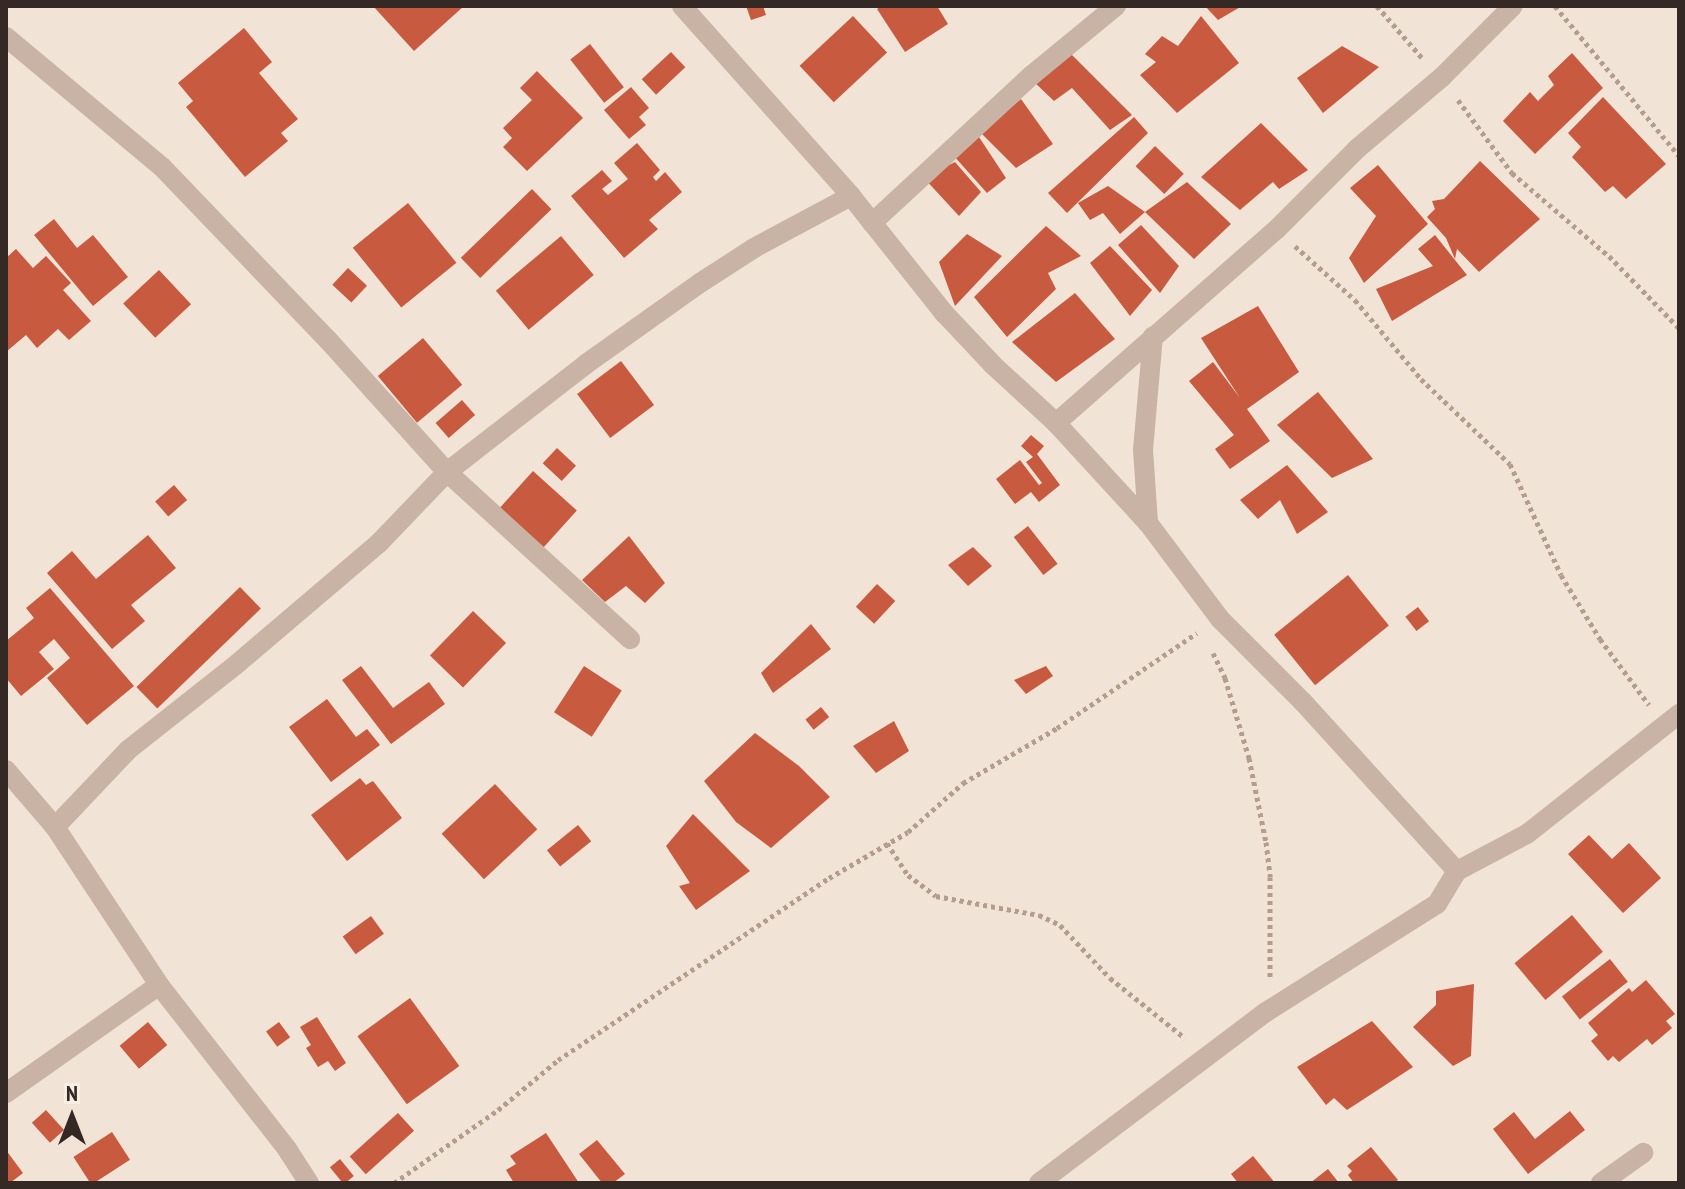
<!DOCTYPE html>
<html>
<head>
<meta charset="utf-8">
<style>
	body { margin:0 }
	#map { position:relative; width:1685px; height:1189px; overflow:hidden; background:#f1e4d7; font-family:"PT Sans Narrow",sans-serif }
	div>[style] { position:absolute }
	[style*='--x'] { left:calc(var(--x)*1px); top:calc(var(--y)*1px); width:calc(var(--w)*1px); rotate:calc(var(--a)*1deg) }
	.building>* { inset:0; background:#c75a3f; transform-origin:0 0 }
	.path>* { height:5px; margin-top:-2.5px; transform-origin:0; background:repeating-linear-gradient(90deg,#b59d8e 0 4px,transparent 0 8px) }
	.minor>* { height:20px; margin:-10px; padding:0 10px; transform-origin:10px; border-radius:10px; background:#c9b3a4 }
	span { translate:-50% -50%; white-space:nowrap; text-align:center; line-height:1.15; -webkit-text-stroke:8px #f9eee3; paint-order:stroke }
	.frame { position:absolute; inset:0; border:8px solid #342925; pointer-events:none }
	.north { position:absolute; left:32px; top:1077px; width:80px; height:80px; -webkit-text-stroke:6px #f9eee3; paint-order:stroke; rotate:0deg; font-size:22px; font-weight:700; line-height:32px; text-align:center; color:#342925 }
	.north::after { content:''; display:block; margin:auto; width:28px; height:36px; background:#342925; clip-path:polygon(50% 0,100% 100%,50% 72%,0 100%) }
</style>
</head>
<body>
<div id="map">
	<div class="building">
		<div style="clip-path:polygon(373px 6px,464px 6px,414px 51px)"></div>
		<div style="clip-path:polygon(746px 6px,763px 6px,766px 15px,751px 20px)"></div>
		<div style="clip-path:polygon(882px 6px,937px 6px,948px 24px,905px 52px,877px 9px)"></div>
		<div style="clip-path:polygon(1205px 6px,1242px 6px,1218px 20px)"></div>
		<div style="left:853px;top:16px;width:50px;height:73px;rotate:47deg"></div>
		<div style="clip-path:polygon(1201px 16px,1239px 63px,1177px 113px,1140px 75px,1156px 62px,1145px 54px,1162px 36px,1178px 46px)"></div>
		<div style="clip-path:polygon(244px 28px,272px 62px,259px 73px,298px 119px,281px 133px,288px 141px,245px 177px,186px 107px,193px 101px,178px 83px)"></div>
		<div style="left:590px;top:44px;width:55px;height:25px;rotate:52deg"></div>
		<div style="clip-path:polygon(1342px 46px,1379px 67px,1323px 113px,1297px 78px)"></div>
		<div style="clip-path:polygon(1067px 50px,1132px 115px,1110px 130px,1072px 88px,1054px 101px,1031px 79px)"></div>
		<div style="left:671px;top:52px;width:21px;height:40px;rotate:47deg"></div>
		<div style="clip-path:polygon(1572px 53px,1603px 88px,1535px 154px,1503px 121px,1530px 92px,1538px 101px,1554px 85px,1548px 76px)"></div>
		<div style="clip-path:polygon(537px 71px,583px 118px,527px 171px,503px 147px,512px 138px,503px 128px,532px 100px,520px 88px)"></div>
		<div style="clip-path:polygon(631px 87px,649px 108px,639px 117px,646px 125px,629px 139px,604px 110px)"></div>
		<div style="clip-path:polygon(1603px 97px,1666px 164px,1626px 199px,1613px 186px,1605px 192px,1572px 157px,1581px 147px,1568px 133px)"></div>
		<div style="clip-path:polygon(1021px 99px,1053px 144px,1016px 168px,980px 132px)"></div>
		<div style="clip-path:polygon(1134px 117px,1148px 133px,1067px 213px,1048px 193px)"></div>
		<div style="clip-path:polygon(1261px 123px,1308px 170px,1279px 189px,1273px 182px,1240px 210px,1201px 177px)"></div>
		<div style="clip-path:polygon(977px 134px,1006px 178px,987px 193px,953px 155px)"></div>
		<div style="clip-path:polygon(637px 143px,660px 170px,653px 177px,656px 181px,665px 172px,682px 192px,649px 220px,658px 229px,624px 258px,571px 196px,602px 170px,612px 181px,602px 189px,608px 195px,628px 179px,614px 163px)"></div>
		<div style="left:1155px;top:146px;width:40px;height:28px;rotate:44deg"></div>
		<div style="clip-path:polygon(1480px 161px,1540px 219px,1479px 272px,1457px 249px,1455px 259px,1446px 238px,1427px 217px,1435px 209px,1432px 201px,1444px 199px)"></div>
		<div style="clip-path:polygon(955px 162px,981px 192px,959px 216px,924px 178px)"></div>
		<div style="clip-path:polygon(1378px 165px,1428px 224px,1364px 283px,1349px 258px,1376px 216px,1350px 188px)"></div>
		<div style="clip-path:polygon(1187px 182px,1231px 224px,1194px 259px,1145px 212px)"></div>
		<div style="clip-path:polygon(1108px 186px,1145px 212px,1120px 234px,1103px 213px,1090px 220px,1078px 203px)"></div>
		<div style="left:532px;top:189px;width:28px;height:99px;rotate:46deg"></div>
		<div style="left:408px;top:203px;width:77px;height:71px;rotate:51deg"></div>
		<div style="clip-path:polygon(54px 219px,77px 248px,93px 235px,128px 277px,93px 306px,34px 235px)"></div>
		<div style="clip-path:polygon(1141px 225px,1179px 266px,1160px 293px,1118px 245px)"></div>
		<div style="clip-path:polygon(1046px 226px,1081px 256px,1048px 273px,1056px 289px,1007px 337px,974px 297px)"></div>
		<div style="clip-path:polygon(967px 234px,1002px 256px,955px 306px,939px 262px)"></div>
		<div style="clip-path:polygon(1435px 235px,1467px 275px,1392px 321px,1376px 289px,1433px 266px,1418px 249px)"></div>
		<div style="left:561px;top:236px;width:51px;height:85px;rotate:50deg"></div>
		<div style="clip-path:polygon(1110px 246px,1152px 290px,1130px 316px,1090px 263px)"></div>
		<div style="clip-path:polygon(16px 249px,33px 268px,46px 256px,71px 283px,63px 290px,91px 321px,69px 340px,58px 329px,37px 348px,26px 335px,6px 352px,6px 258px)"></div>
		<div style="left:348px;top:268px;width:26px;height:23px;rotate:43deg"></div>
		<div style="left:159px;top:270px;width:47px;height:49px;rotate:47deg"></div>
		<div style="clip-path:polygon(1075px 293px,1115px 339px,1056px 382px,1012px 342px)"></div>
		<div style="clip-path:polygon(1258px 306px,1299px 372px,1247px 409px,1270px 441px,1230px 469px,1215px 449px,1234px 435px,1189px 381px,1213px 362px,1240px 398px,1201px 338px)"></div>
		<div style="left:423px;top:338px;width:61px;height:59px;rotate:50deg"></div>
		<div style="left:621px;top:361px;width:55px;height:55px;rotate:53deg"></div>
		<div style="clip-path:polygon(1318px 392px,1373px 459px,1332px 478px,1277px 425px)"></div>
		<div style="left:462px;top:400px;width:20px;height:35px;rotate:49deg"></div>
		<div style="clip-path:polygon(1031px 435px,1044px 446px,1037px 454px,1060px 485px,1039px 502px,1031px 492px,1015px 504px,996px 479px,1020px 460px,1039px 485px,1042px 483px,1026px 462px,1033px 457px,1021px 446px)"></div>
		<div style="left:557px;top:448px;width:26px;height:21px;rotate:43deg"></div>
		<div style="clip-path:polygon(1287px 465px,1328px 512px,1297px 534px,1280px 500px,1258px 519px,1240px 500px)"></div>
		<div style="left:533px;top:471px;width:59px;height:52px;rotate:42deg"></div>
		<div style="left:174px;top:485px;width:20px;height:25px;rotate:49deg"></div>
		<div style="left:1028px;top:526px;width:48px;height:18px;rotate:52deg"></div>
		<div style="clip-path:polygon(148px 535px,176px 568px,131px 605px,145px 621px,112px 649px,47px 573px,72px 551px,96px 579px)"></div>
		<div style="clip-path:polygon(629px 536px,665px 583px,645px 603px,626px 586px,605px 602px,582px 580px)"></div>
		<div style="clip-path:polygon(973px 547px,992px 566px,968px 586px,948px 565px)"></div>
		<div style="left:1348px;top:575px;width:65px;height:95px;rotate:51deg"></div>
		<div style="left:877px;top:584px;width:25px;height:31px;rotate:43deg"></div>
		<div style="left:240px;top:587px;width:30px;height:144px;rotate:46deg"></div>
		<div style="clip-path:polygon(50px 588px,134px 686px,87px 725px,47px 678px,70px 658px,54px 639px,39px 652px,54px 669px,21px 696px,6px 678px,6px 641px,34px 618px,26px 608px)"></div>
		<div style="left:1418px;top:607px;width:18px;height:16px;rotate:52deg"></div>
		<div style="left:473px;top:611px;width:46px;height:62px;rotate:44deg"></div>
		<div style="clip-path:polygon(811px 624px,831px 649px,773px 693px,761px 673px)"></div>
		<div style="clip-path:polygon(361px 666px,393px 708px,429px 682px,445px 704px,391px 744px,342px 680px)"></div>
		<div style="left:584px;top:666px;width:45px;height:55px;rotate:33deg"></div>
		<div style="clip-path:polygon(1046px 666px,1053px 676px,1026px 694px,1014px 680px)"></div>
		<div style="clip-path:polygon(327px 699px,356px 737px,367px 729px,380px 745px,331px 782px,289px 727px)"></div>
		<div style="left:821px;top:707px;width:13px;height:20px;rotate:51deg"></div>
		<div style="clip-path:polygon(894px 721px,909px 751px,876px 773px,853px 746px)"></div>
		<div style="clip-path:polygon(755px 733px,799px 766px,830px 797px,771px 848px,736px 822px,704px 781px)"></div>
		<div style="clip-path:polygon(360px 778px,366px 785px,373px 781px,402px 818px,347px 861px,311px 815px)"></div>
		<div style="left:495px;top:784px;width:62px;height:73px;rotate:47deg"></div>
		<div style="clip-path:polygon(693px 814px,750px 871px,696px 910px,679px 886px,690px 883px,666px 846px)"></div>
		<div style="left:578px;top:825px;width:21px;height:40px;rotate:51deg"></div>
		<div style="clip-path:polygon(1589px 835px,1612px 859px,1629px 843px,1661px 878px,1623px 913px,1568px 854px)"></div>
		<div style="left:1572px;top:915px;width:48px;height:75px;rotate:50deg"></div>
		<div style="left:371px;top:916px;width:22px;height:35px;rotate:54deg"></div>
		<div style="left:1610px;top:959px;width:29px;height:61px;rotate:52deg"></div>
		<div style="clip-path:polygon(1646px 980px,1675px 1014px,1666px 1021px,1672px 1028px,1652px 1045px,1647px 1039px,1619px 1062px,1613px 1056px,1608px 1061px,1591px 1041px,1598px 1035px,1588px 1023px,1629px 988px,1632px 992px)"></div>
		<div style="clip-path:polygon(1474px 984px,1471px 1056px,1453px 1066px,1413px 1027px,1436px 1005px,1436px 991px)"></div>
		<div style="left:410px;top:998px;width:84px;height:65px;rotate:54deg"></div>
		<div style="clip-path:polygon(317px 1017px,346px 1063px,335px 1071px,328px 1061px,318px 1067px,306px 1048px,311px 1045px,300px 1027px)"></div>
		<div style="clip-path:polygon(1372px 1021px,1413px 1067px,1347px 1110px,1334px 1098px,1326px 1105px,1297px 1067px)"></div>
		<div style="left:148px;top:1022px;width:30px;height:37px;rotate:50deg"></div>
		<div style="left:279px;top:1022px;width:19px;height:16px;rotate:54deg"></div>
		<div style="left:46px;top:1110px;width:27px;height:19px;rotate:48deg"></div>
		<div style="clip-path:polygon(1570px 1111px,1585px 1130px,1528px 1174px,1493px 1129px,1514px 1112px,1535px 1139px)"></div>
		<div style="left:398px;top:1113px;width:24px;height:65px;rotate:48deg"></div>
		<div style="left:112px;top:1132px;width:33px;height:46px;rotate:57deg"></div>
		<div style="clip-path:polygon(546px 1133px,579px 1183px,514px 1183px,506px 1170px,516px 1164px,510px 1156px)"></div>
		<div style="clip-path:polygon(597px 1140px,625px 1174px,613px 1183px,602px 1183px,579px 1154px)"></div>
		<div style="clip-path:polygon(1371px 1147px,1398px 1180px,1394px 1183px,1354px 1183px,1348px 1175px,1352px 1171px,1347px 1166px)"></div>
		<div style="clip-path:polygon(6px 1150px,23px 1173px,10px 1183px,6px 1183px)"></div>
		<div style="clip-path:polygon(1253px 1156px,1275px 1183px,1238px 1183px,1231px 1174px)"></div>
		<div style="left:340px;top:1159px;width:22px;height:13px;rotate:51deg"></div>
		<div style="clip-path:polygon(1328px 1169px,1339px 1183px,1310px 1183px)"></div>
	</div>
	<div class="path">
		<div style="--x:1377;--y:6;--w:70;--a:49"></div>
		<div style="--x:1555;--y:6;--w:195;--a:50.4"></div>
		<div style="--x:1458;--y:100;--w:91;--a:53.5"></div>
		<div style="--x:1512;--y:173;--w:128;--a:40.6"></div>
		<div style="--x:1609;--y:256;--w:100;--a:45.8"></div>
		<div style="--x:1295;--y:246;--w:81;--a:42"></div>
		<div style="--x:1355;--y:300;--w:103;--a:50.1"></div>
		<div style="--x:1421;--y:379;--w:123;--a:43.7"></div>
		<div style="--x:1510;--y:464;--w:122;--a:65.3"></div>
		<div style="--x:1561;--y:575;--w:75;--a:58.6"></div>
		<div style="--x:1600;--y:639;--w:82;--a:53.4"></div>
		<div style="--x:1213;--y:653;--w:28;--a:64"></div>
		<div style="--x:1225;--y:678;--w:84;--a:73.3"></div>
		<div style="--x:1249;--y:758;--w:86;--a:78.6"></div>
		<div style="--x:1266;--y:842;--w:35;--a:83"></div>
		<div style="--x:1270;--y:877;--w:102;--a:90"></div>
		<div style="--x:887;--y:843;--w:38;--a:57"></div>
		<div style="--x:908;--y:875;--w:35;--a:37"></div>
		<div style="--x:936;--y:896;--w:105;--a:10.5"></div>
		<div style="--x:1039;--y:915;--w:23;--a:25"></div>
		<div style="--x:1060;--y:925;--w:73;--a:46.7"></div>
		<div style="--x:1110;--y:978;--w:96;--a:38.7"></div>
		<div style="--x:394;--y:1183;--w:127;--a:-35.1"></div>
		<div style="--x:498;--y:1110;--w:78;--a:-39.8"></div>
		<div style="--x:558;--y:1060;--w:326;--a:-33.9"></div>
		<div style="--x:829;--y:878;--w:91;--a:-30.2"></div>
		<div style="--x:908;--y:832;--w:74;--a:-41.7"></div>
		<div style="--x:963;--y:783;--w:109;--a:-30.3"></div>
		<div style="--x:1057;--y:728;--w:169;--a:-34.2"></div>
	</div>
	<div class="minor">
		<div style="--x:682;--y:6;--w:254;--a:48.3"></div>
		<div style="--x:851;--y:196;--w:151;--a:51.5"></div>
		<div style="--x:945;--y:314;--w:70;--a:46.7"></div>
		<div style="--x:993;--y:365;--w:86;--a:42.6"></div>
		<div style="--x:1056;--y:423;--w:136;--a:47.4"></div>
		<div style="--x:1148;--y:523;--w:120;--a:53.1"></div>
		<div style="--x:1220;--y:619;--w:117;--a:45"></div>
		<div style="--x:1303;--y:702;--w:229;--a:47.7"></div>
		<div style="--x:6;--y:37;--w:203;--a:39.8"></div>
		<div style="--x:162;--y:167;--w:240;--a:46.2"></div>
		<div style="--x:328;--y:340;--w:178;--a:48"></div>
		<div style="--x:447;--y:472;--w:248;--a:42.4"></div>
		<div style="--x:872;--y:223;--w:218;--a:-42.8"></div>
		<div style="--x:1032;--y:75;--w:109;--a:-39.4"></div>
		<div style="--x:1056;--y:423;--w:294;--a:-41.3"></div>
		<div style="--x:1277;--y:229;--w:115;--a:-45"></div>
		<div style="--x:1358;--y:148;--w:110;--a:-40.2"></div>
		<div style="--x:1442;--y:77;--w:100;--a:-45"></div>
		<div style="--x:1148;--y:523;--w:73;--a:-93.9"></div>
		<div style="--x:1143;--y:450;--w:114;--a:-85"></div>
		<div style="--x:6;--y:770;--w:75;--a:49.3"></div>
		<div style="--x:55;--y:827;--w:189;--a:56.6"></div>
		<div style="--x:159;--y:985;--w:208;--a:52"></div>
		<div style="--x:287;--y:1149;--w:40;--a:57.1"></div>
		<div style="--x:55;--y:827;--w:106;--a:-46.5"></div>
		<div style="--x:128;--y:750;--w:140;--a:-38.3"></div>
		<div style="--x:238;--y:663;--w:185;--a:-40.4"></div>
		<div style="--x:379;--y:543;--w:98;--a:-46.2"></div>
		<div style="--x:447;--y:472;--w:176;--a:-37.8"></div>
		<div style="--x:586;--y:364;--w:140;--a:-35.4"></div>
		<div style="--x:700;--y:283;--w:64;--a:-32.9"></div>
		<div style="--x:754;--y:248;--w:110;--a:-28.2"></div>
		<div style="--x:6;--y:1093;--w:187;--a:-35.2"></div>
		<div style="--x:1039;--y:1183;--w:284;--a:-37"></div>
		<div style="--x:1266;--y:1012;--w:202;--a:-32.3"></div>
		<div style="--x:1437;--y:904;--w:39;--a:-59"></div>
		<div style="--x:1457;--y:871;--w:79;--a:-27.9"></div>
		<div style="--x:1527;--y:834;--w:194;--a:-38.3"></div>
		<div style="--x:1601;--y:1183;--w:52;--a:-35.5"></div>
	</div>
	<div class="frame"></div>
	<div class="north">N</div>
</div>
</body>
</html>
